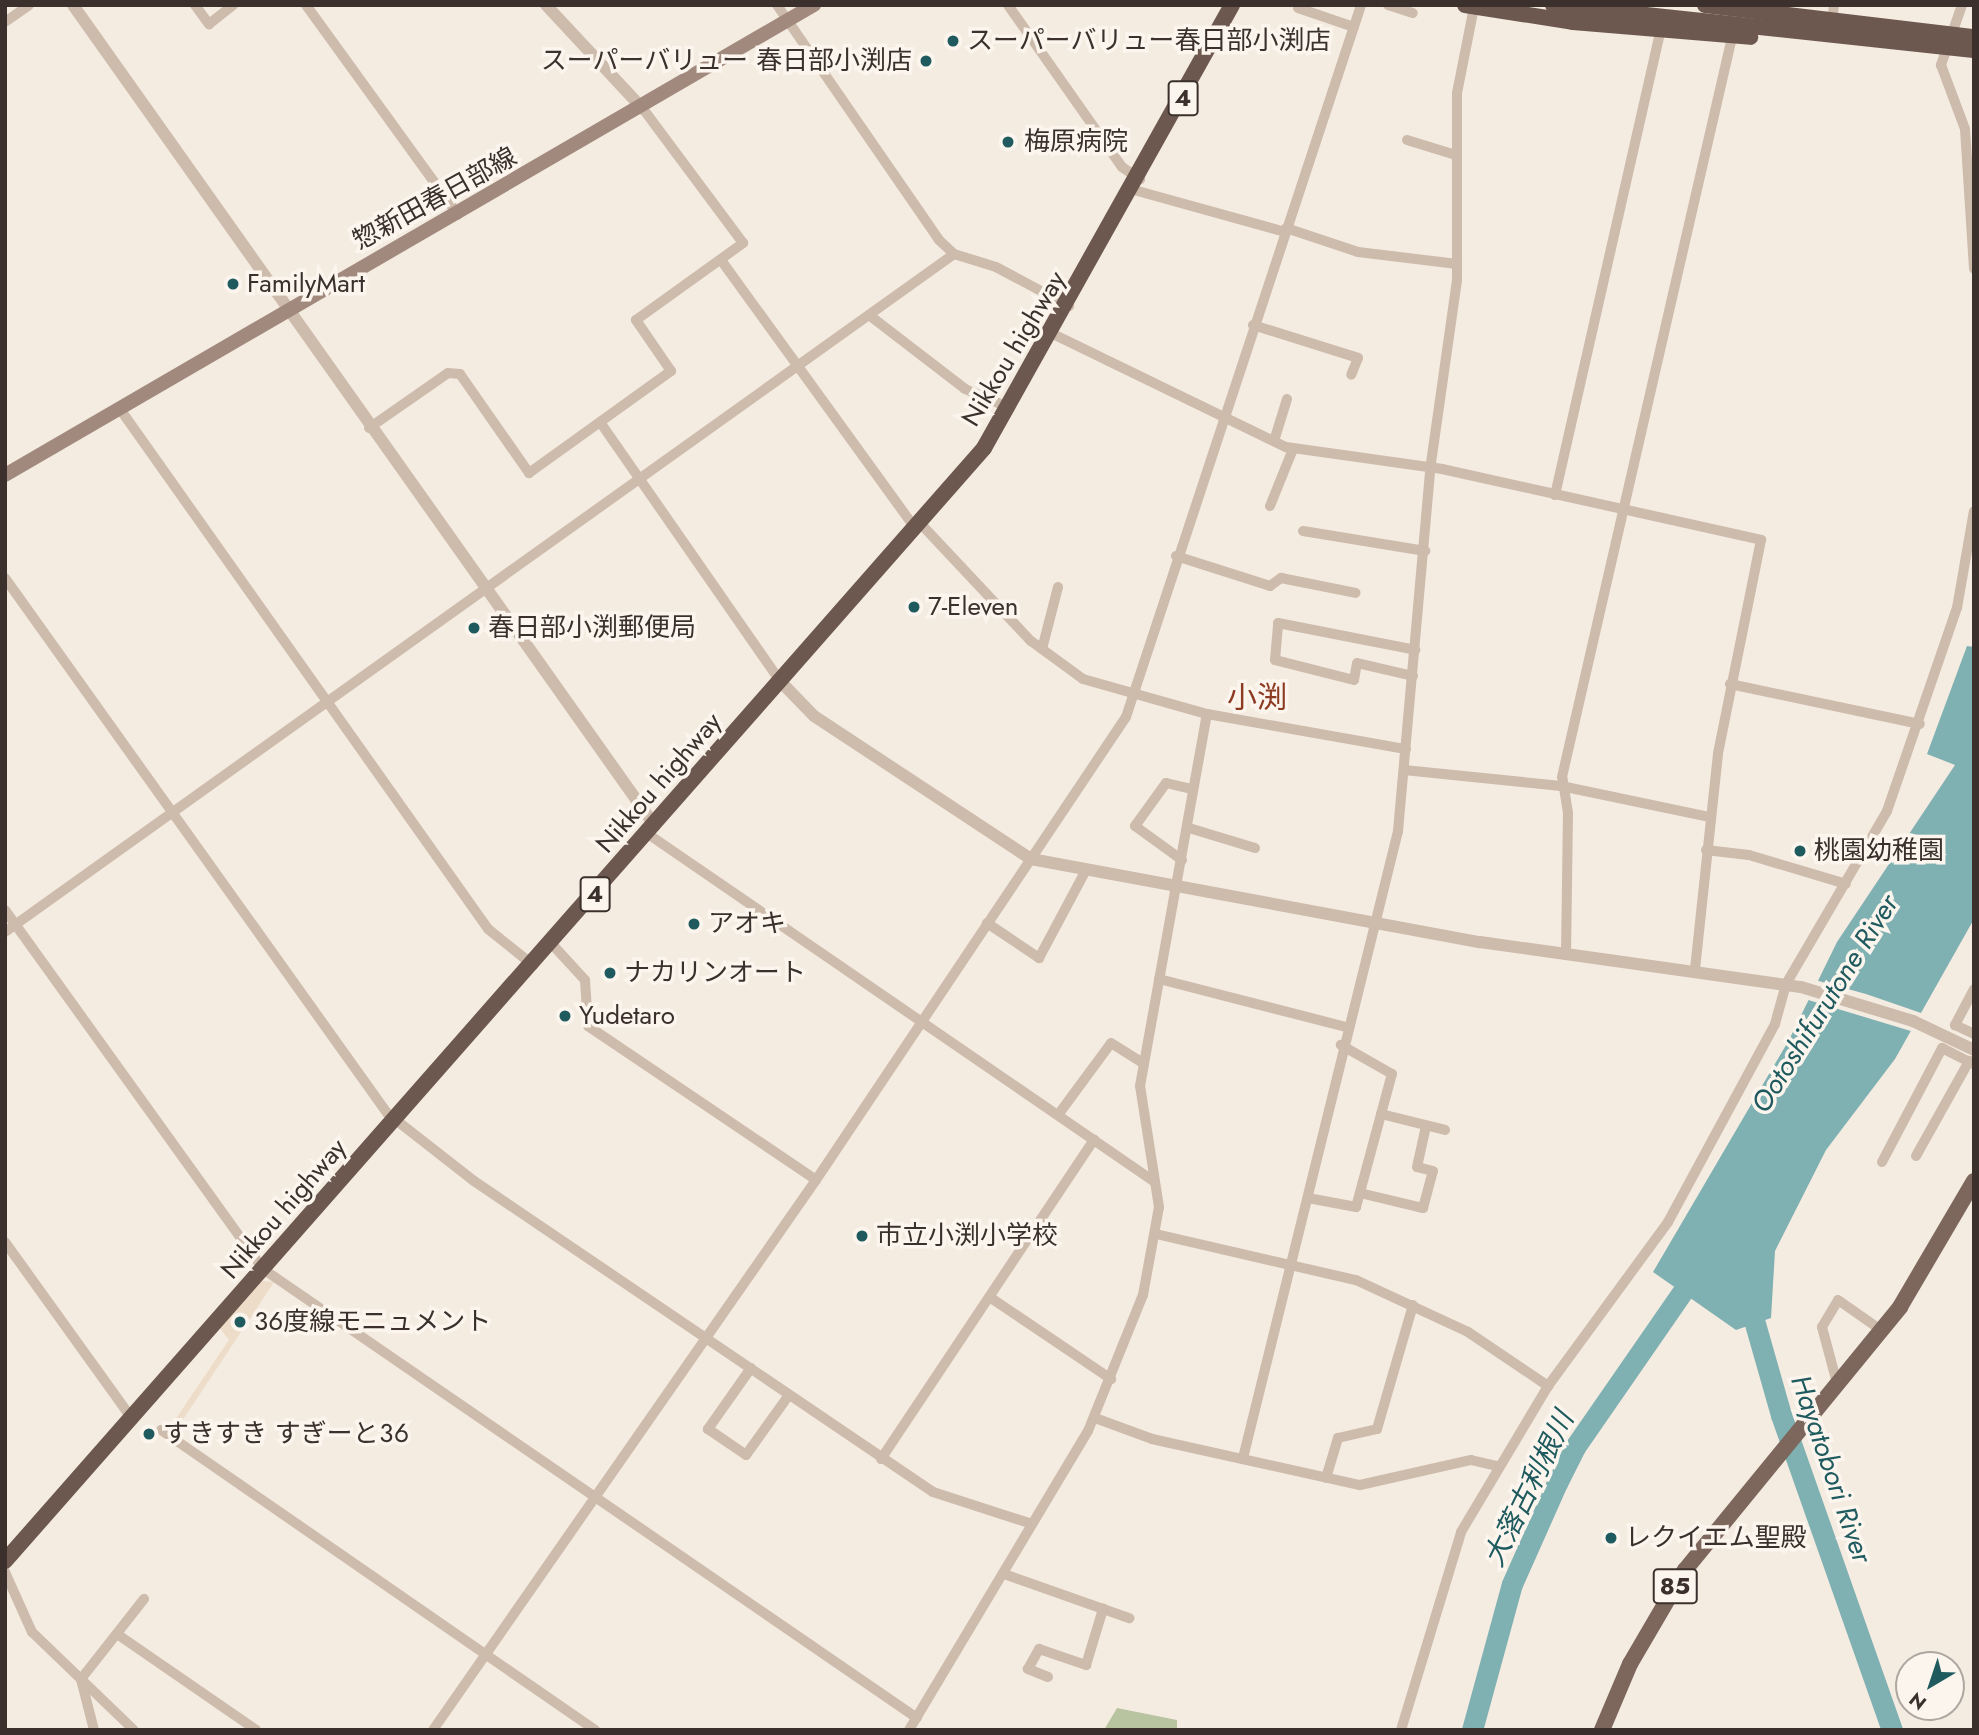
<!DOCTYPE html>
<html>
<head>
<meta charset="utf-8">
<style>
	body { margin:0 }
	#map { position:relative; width:1979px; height:1735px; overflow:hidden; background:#f4ebe1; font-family:Jost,"Noto Sans JP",sans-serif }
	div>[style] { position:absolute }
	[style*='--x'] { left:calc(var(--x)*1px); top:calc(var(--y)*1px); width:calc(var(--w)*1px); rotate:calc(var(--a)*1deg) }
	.green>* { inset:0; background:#b8c4a0 }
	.plaza>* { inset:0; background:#ecdcc8 }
	.water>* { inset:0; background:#7fb0b2 }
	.pier>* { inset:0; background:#f4ebe1 }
	.river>* { height:21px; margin:-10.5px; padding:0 10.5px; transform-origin:10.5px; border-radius:10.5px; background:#7fb0b2 }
	.minor>* { height:10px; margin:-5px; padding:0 5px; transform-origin:5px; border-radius:5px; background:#cdbbac }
	.tertiary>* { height:12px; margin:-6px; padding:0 6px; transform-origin:6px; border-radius:6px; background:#cdbbac }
	.secondary>* { height:14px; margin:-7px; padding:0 7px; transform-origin:7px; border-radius:7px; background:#a18a7d }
	.primary>* { height:16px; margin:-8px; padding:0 8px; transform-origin:8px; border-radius:8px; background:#7d675c }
	.trunk>* { height:16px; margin:-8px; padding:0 8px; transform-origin:8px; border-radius:8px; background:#6c584f }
	.dots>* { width:19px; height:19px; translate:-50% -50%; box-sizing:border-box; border:4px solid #fbf5ee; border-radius:50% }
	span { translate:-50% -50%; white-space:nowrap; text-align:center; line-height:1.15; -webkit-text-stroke:7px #fbf5ee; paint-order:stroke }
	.shield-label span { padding:2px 5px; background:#fbf5ee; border:2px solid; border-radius:5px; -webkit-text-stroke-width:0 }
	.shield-label { font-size:24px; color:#3b302b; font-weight:700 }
	.poi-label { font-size:26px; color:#3b302b }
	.left { translate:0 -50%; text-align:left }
	.right { translate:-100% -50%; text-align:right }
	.street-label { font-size:26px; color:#3b302b }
	.water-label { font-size:28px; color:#1f5a5e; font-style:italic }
	.quarter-label { font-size:30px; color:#8c3b22 }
	.frame { position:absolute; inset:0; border:7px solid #3b302b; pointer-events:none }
	.north { position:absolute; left:1895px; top:1651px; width:70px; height:70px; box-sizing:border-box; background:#fbf5ee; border:2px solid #aea6a0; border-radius:50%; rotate:219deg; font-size:19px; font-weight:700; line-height:28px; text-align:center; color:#3b302b }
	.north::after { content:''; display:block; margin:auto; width:24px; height:32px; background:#1f5a5e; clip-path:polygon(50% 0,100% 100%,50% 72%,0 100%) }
</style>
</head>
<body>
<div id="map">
	<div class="green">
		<div style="clip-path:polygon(1117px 1708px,1177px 1720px,1177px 1730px,1104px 1730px)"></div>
	</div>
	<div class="plaza">
		<div style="clip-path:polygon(262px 1281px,274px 1282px,174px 1433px,171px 1426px,229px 1340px,220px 1328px)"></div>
	</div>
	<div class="water">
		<div style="clip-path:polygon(1967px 646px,1974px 647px,1974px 919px,1895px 1059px,1826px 1150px,1775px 1251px,1771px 1318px,1736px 1330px,1653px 1272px,1789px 1040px,1837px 942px,1955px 765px,1927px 754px)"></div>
	</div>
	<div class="pier">
		<div style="clip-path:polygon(1815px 980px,1866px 994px,1924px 1014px,1914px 1032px,1805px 999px)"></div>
	</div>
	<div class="river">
		<div style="--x:1748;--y:1299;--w:121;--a:74.1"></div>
		<div style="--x:1781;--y:1415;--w:334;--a:70.6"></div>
		<div style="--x:1472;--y:1730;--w:151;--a:-74.7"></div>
		<div style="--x:1512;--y:1584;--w:111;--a:-66"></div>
		<div style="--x:1557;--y:1483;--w:40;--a:-63.4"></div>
		<div style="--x:1575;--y:1447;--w:213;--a:-55.3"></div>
	</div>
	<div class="minor">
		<div style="--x:195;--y:5;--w:24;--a:54"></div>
		<div style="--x:209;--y:24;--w:31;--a:-38"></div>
		<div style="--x:306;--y:5;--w:259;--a:54.1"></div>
		<div style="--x:777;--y:5;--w:285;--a:55.4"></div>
		<div style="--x:939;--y:240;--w:21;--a:43"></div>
		<div style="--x:954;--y:254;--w:44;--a:17.2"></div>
		<div style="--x:996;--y:267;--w:83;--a:28.1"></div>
		<div style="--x:1008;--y:5;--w:198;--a:54.9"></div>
		<div style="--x:1122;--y:167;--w:22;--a:34"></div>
		<div style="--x:1388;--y:5;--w:26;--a:18"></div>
		<div style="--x:1962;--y:5;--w:64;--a:109.3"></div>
		<div style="--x:1941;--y:65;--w:68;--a:69.4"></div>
		<div style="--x:1965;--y:129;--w:140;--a:86.3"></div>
		<div style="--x:1298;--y:8;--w:59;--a:18.7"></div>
		<div style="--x:1832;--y:20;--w:15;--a:-82"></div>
		<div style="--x:5;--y:22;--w:29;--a:-35"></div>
		<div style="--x:1407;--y:140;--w:51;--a:17"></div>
		<div style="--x:1134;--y:190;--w:157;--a:15.5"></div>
		<div style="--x:1286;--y:228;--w:76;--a:18.4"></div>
		<div style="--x:1358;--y:252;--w:100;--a:6.9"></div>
		<div style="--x:721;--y:260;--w:331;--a:54.1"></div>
		<div style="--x:869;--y:315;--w:121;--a:37.6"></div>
		<div style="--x:965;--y:389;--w:49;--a:22.9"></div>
		<div style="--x:1253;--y:325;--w:110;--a:17.4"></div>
		<div style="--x:1358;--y:358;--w:18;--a:112"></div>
		<div style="--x:1053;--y:334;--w:259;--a:25.9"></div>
		<div style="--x:1286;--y:447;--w:158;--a:8"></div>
		<div style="--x:1442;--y:469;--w:327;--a:12.5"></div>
		<div style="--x:1761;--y:540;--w:218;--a:101.4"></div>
		<div style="--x:1718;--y:754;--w:218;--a:96.1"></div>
		<div style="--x:120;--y:409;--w:637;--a:54.71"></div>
		<div style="--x:488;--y:929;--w:58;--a:38.7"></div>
		<div style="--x:600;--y:422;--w:315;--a:55.2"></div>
		<div style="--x:369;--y:428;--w:96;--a:-34.8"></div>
		<div style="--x:448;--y:373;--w:12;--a:5"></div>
		<div style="--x:460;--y:374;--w:121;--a:55.1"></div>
		<div style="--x:529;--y:473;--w:175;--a:-35.7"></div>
		<div style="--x:671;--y:371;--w:62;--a:-124.5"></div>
		<div style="--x:636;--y:320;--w:132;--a:-35.7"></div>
		<div style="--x:743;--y:243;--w:167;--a:-126.7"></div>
		<div style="--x:1274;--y:441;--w:44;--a:-72.8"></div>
		<div style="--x:1555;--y:495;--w:476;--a:-77.2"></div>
		<div style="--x:1270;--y:506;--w:61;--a:-68"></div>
		<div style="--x:920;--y:523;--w:162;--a:46.8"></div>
		<div style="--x:1031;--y:641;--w:64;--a:36.2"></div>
		<div style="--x:1083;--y:679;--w:129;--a:15.8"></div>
		<div style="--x:1207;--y:714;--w:202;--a:10"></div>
		<div style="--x:1303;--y:531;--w:124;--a:9.3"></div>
		<div style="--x:1176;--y:556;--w:99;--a:17.7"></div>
		<div style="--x:1270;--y:586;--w:14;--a:-36"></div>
		<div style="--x:1281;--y:578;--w:76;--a:11.3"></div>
		<div style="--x:5;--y:578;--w:657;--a:54.47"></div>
		<div style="--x:387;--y:1113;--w:110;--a:38"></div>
		<div style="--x:474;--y:1181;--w:554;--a:34.12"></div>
		<div style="--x:933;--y:1492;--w:101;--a:17.9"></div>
		<div style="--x:1042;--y:649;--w:64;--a:-75.5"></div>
		<div style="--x:1413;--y:676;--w:57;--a:-166.9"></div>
		<div style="--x:1357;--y:663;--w:17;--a:100"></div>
		<div style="--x:1354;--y:680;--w:81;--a:-165.8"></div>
		<div style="--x:1275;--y:660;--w:37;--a:-85"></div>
		<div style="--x:1278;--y:623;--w:140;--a:11.1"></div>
		<div style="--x:1730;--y:684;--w:194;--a:11.9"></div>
		<div style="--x:1404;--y:770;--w:158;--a:5.8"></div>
		<div style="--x:1561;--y:786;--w:151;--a:11.8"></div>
		<div style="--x:1189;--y:828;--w:69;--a:16.9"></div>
		<div style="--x:648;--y:834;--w:615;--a:34.47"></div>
		<div style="--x:1706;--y:850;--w:43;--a:6.6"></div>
		<div style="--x:1749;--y:855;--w:101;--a:16.6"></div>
		<div style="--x:1182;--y:860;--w:58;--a:-144.1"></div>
		<div style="--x:1135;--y:826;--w:53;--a:-54.2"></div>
		<div style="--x:1166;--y:783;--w:27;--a:13"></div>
		<div style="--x:5;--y:910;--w:442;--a:54.3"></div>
		<div style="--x:263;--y:1269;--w:793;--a:34.47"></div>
		<div style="--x:987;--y:923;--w:63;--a:33.9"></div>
		<div style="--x:1039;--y:958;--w:98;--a:-61.9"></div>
		<div style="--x:5;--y:932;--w:1166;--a:-35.54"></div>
		<div style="--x:551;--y:943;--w:50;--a:47.4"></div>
		<div style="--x:585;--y:980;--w:46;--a:86.3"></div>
		<div style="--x:588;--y:1026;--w:275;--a:34"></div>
		<div style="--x:1566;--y:955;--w:142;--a:-89.2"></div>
		<div style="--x:1568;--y:813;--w:36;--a:-99"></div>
		<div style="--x:1562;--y:777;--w:759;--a:-77.06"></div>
		<div style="--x:1159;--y:979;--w:193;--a:14.4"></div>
		<div style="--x:1974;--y:989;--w:41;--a:117.8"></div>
		<div style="--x:1955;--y:1025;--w:21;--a:25"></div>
		<div style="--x:1381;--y:1114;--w:66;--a:14"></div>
		<div style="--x:1058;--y:1115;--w:89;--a:-53.6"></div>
		<div style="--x:1111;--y:1043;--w:39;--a:32"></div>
		<div style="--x:1916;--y:1156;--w:109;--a:-60.8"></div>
		<div style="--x:1882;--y:1162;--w:129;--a:-62.2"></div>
		<div style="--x:1942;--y:1048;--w:36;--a:27"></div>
		<div style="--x:1360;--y:1193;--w:65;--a:13.4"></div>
		<div style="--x:1423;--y:1208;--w:38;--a:-75"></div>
		<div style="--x:1433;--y:1171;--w:16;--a:-166"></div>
		<div style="--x:1417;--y:1167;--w:42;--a:-77.6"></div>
		<div style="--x:1308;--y:1198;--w:49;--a:10.6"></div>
		<div style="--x:1356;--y:1207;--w:138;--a:-74.9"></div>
		<div style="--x:1392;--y:1074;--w:59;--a:-150.4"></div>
		<div style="--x:1156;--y:1234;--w:205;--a:13"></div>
		<div style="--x:1356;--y:1280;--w:123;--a:24.9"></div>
		<div style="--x:1468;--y:1332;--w:97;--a:34"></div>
		<div style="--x:5;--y:1242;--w:218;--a:54.3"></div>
		<div style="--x:991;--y:1298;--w:145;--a:34"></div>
		<div style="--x:751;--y:1368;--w:75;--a:125.2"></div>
		<div style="--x:708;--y:1429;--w:46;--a:34.4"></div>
		<div style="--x:746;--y:1455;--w:74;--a:-54.4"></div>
		<div style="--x:1837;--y:1383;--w:58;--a:-105"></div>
		<div style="--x:1822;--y:1327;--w:31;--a:-59"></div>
		<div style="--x:1838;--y:1300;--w:52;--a:34.9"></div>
		<div style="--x:1095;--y:1418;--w:61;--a:20.2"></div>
		<div style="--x:1152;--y:1439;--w:213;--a:12.5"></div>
		<div style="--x:1360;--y:1485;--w:114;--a:-12.7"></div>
		<div style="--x:1471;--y:1460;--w:26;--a:13"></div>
		<div style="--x:161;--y:1430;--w:528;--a:34.65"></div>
		<div style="--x:1243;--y:1458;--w:646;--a:-76.11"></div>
		<div style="--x:1398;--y:831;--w:362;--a:-84.9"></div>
		<div style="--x:1430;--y:470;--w:192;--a:-81.9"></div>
		<div style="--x:1457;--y:280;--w:187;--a:-90"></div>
		<div style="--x:1457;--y:93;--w:88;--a:-78.8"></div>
		<div style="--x:881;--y:1459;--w:384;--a:-56.3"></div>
		<div style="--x:1326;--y:1478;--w:42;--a:-73.3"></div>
		<div style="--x:1338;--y:1438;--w:40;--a:-13"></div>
		<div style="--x:1377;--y:1429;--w:129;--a:-73.8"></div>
		<div style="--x:5;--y:1572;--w:66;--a:65.8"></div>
		<div style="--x:32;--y:1632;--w:141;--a:43.9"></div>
		<div style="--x:1004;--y:1574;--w:133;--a:19.4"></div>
		<div style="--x:117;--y:1634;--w:169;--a:34.6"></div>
		<div style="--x:1048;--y:1677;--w:22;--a:-158"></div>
		<div style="--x:1028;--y:1669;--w:23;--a:-61"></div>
		<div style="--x:1039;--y:1649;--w:50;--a:18.8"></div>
		<div style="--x:1086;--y:1665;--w:59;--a:-73.1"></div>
		<div style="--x:94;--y:1730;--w:53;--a:-104.3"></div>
		<div style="--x:81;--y:1679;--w:102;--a:-51.8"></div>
		<div style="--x:433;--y:1730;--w:670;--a:-55.15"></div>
		<div style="--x:816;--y:1180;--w:557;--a:-56.2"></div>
		<div style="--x:1126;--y:717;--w:750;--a:-71.73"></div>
		<div style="--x:909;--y:1730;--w:348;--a:-59.1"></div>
		<div style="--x:1088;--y:1431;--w:147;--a:-68"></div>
		<div style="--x:1143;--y:1295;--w:89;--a:-79.7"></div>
		<div style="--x:1159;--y:1207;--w:122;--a:-98.9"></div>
		<div style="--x:1140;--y:1086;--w:378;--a:-79.8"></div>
		<div style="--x:1401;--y:1730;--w:207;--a:-73.1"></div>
		<div style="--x:1461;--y:1532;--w:170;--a:-59.2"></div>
		<div style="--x:1548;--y:1386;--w:203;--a:-53.8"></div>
		<div style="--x:1668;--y:1222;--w:225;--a:-61.6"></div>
		<div style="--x:1775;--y:1024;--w:41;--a:-74.6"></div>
		<div style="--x:1786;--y:984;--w:200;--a:-59.7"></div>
		<div style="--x:1887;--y:811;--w:215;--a:-71"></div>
		<div style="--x:1957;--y:608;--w:98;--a:-80.1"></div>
	</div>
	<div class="tertiary">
		<div style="--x:73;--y:5;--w:1006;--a:54.67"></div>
		<div style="--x:546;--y:5;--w:142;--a:47"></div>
		<div style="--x:780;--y:681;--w:49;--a:45.8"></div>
		<div style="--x:814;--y:716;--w:260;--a:33.4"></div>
		<div style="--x:1031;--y:859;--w:457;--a:10.5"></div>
		<div style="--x:1480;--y:942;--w:324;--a:8"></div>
		<div style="--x:1801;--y:987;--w:117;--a:16.9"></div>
		<div style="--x:1913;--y:1021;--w:68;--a:25.4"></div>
	</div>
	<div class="secondary">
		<div style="--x:5;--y:475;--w:936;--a:-30.16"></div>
	</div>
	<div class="primary">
		<div style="--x:1602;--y:1730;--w:72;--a:-67"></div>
		<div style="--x:1630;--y:1664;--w:109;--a:-59.7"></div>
		<div style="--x:1685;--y:1570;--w:340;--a:-50.7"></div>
		<div style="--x:1900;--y:1307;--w:146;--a:-59.6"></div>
	</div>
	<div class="trunk">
		<div style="--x:1465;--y:5;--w:109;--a:8.9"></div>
		<div style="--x:1573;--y:22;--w:178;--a:4.8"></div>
		<div style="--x:1553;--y:5;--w:423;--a:6.1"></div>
		<div style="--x:1705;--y:5;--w:271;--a:6.8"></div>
		<div style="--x:5;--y:1561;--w:1482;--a:-48.66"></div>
		<div style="--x:984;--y:448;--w:508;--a:-60.76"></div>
	</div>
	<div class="dots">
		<div style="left:953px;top:41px;background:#1f5a5e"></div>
		<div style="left:926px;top:61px;background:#1f5a5e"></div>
		<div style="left:1008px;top:142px;background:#1f5a5e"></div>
		<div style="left:233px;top:284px;background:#1f5a5e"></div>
		<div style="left:914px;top:607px;background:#1f5a5e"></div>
		<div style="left:474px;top:628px;background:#1f5a5e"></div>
		<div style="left:1800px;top:851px;background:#1f5a5e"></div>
		<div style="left:694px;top:924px;background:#1f5a5e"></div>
		<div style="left:610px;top:973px;background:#1f5a5e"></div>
		<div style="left:565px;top:1016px;background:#1f5a5e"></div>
		<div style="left:862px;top:1236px;background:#1f5a5e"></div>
		<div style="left:240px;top:1322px;background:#1f5a5e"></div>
		<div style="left:149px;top:1434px;background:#1f5a5e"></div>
		<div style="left:1611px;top:1538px;background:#1f5a5e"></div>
	</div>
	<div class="shield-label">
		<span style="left:1183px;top:98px">4</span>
		<span style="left:595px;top:894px">4</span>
		<span style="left:1675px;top:1586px">85</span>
	</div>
	<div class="poi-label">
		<span class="left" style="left:967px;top:41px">スーパーバリュー春日部小渕店</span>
		<span class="right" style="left:912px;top:61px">スーパーバリュー 春日部小渕店</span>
		<span class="left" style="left:1024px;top:142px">梅原病院</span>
		<span class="left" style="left:247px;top:284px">FamilyMart</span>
		<span class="left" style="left:928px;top:607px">7-Eleven</span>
		<span class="left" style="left:488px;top:628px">春日部小渕郵便局</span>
		<span class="left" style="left:1814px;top:851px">桃園幼稚園</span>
		<span class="left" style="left:708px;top:924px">アオキ</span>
		<span class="left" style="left:624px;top:973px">ナカリンオート</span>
		<span class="left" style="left:579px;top:1016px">Yudetaro</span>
		<span class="left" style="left:876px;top:1236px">市立小渕小学校</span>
		<span class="left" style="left:254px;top:1322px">36度線モニュメント</span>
		<span class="left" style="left:163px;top:1434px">すきすき すぎーと３６</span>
		<span class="left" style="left:1625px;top:1538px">レクイエム聖殿</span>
	</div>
	<div class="street-label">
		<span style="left:435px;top:199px;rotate:-29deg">惣新田春日部線</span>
		<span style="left:1014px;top:349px;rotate:-59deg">Nikkou highway</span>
		<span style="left:659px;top:783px;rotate:-49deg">Nikkou highway</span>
		<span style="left:284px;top:1209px;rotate:-49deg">Nikkou highway</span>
	</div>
	<div class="water-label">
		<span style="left:1825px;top:1004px;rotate:-58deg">Ootoshifurutone River</span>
		<span style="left:1831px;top:1469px;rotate:71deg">Hayatobori River</span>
		<span style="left:1529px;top:1489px;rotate:-64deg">大落古利根川</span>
	</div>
	<div class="quarter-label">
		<span style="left:1257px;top:698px">小渕</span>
	</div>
	<div class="frame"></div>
	<div class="north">N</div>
</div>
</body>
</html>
